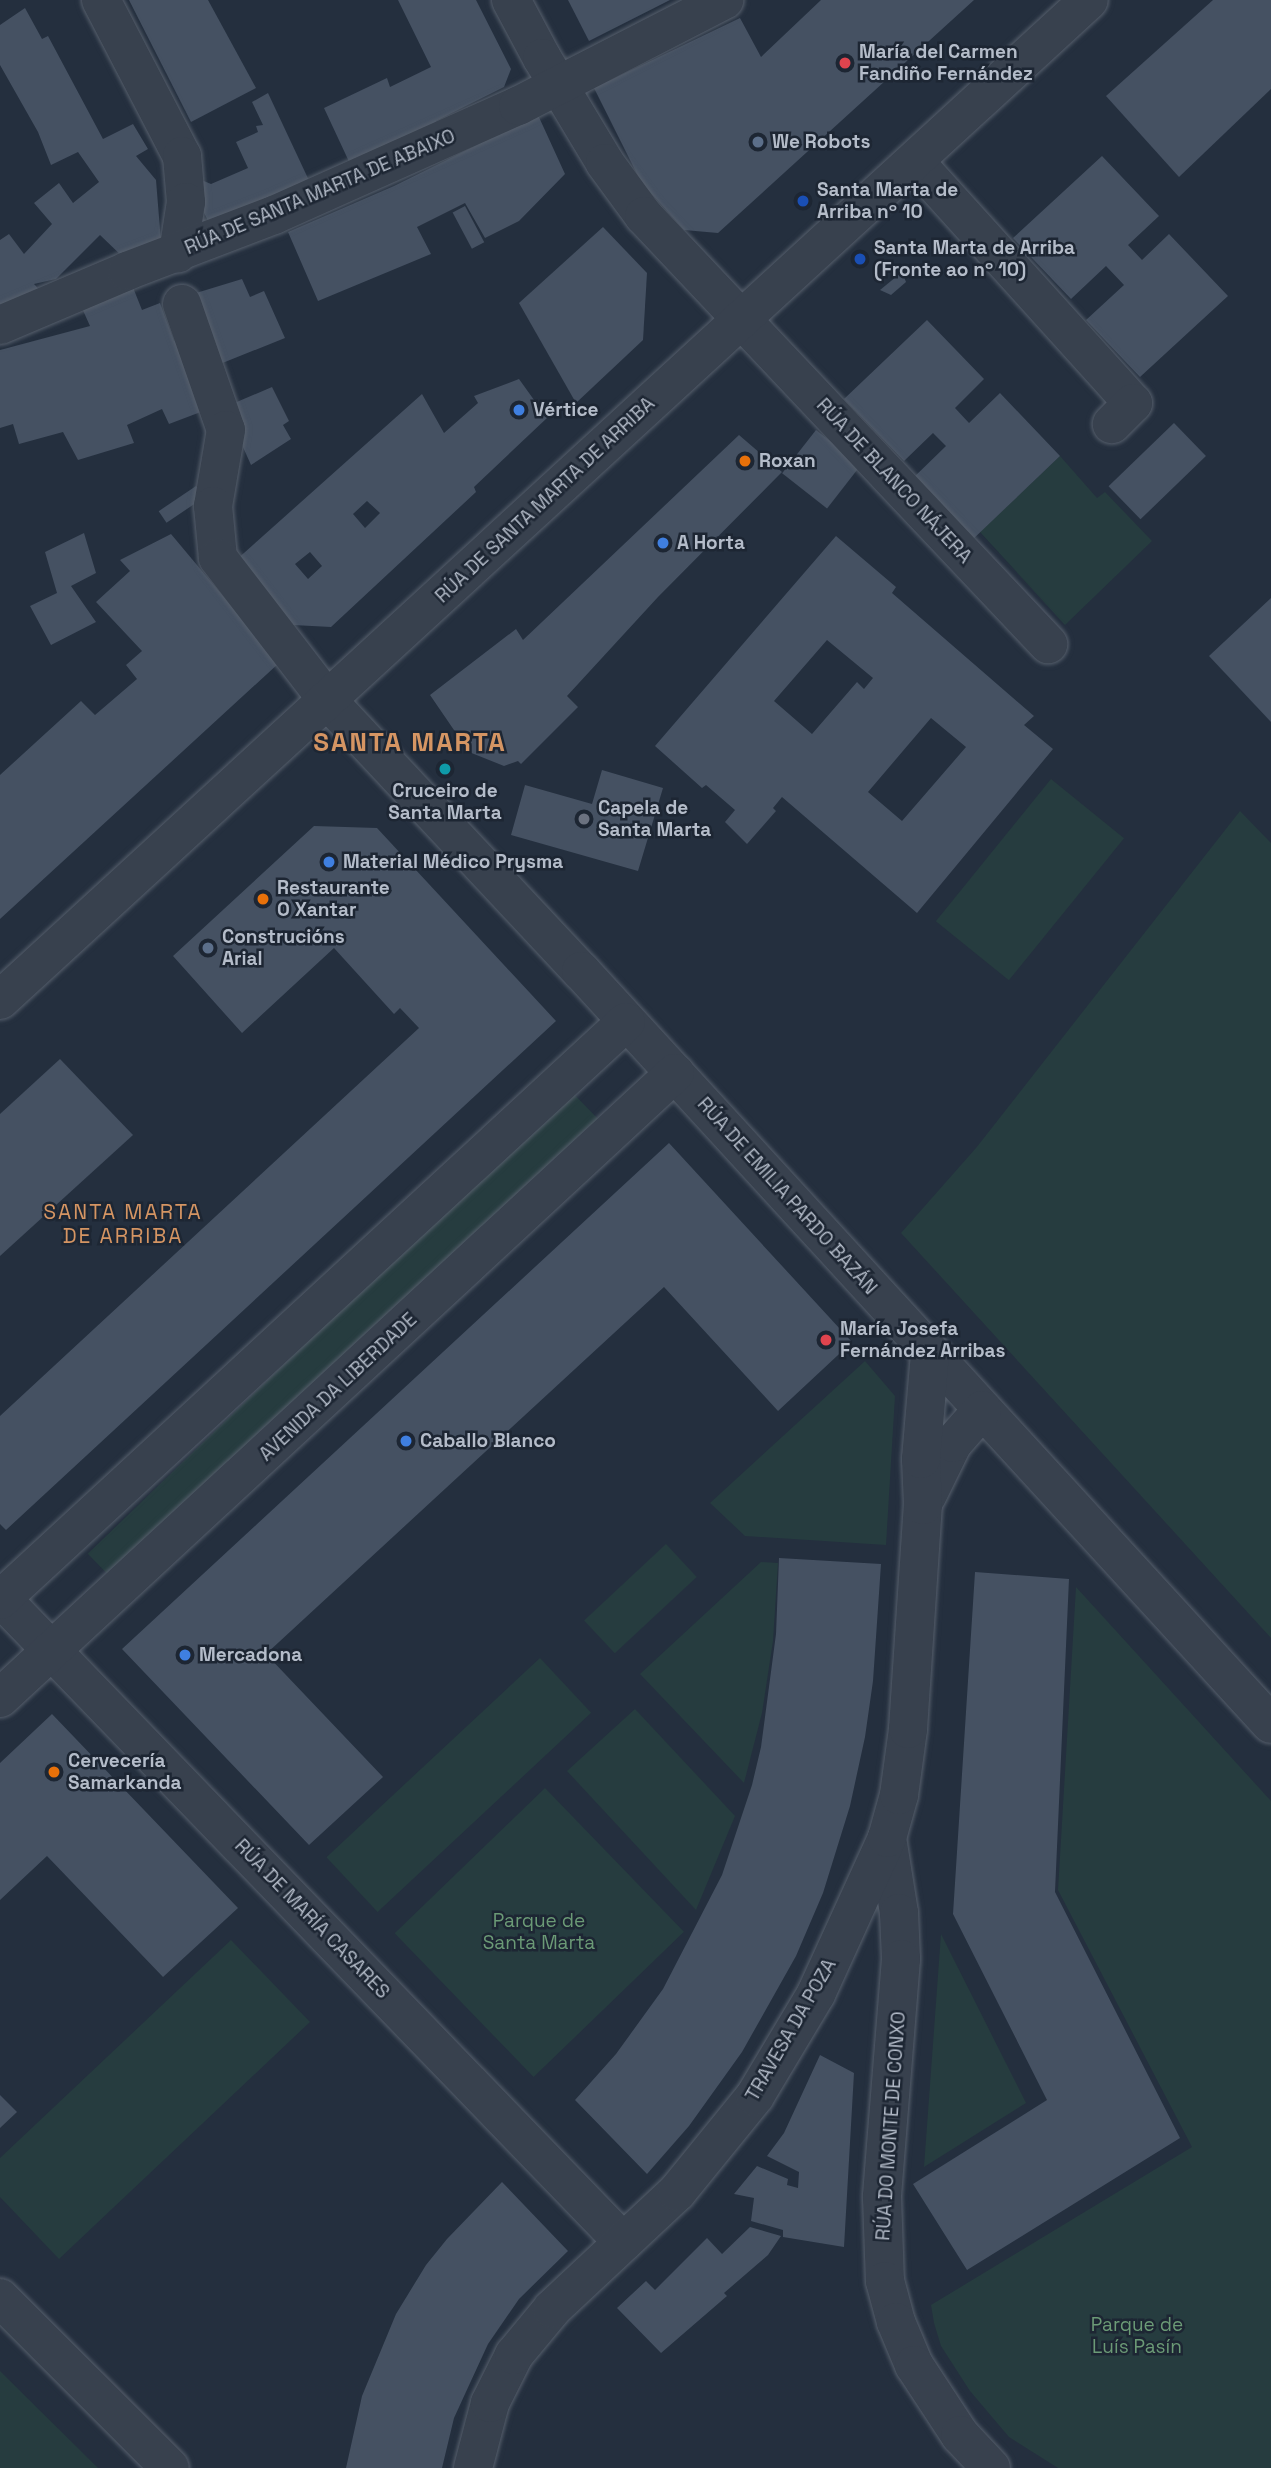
<!DOCTYPE html>
<html>
<head>
<meta charset="utf-8">
<style>
	body { margin:0 }
	#map { position:relative; width:1271px; height:2468px; overflow:hidden; background:#242f3e; font-family:"Space Grotesk",sans-serif }
	div>[style] { position:absolute }
	[style*='--x'] { left:calc(var(--x)*1px); top:calc(var(--y)*1px); width:calc(var(--w)*1px); rotate:calc(var(--a)*1deg) }
	.green>* { inset:0; background:#263c3f; transform-origin:0 0 }
	.building>* { inset:0; background:#455162; transform-origin:0 0 }
	.roads { filter:drop-shadow(0 0 2px #565f6c) drop-shadow(0 0 2px #565f6c) }
	.minor>* { height:38px; margin:-19px; padding:0 19px; transform-origin:19px; border-radius:19px; background:#38414e }
	.dots>* { width:19px; height:19px; translate:-50% -50%; box-sizing:border-box; border:4px solid #1d2633; border-radius:50% }
	span { translate:-50% -50%; white-space:nowrap; text-align:center; line-height:1.15; -webkit-text-stroke:5px #1d2633; paint-order:stroke }
	.poi-label { font-size:19px; color:#b4bcc9; font-weight:700 }
	.left { translate:0 -50%; text-align:left }
	.street-label { font-size:19px; color:#b4bcc9 }
	.park-label { font-size:19px; color:#6b9a76 }
	.neighbourhood-label { font-size:21px; color:#d59563; letter-spacing:2px }
	.district-label { font-size:26px; color:#d59563; font-weight:700; letter-spacing:2px }
</style>
</head>
<body>
<div id="map">
	<div class="green">
		<div style="clip-path:polygon(1060px 456px,1097px 498px,1105px 492px,1152px 541px,1065px 625px,980px 532px)"></div>
		<div style="left:1051px;top:779px;width:94px;height:183px;rotate:39deg"></div>
		<div style="clip-path:polygon(1240px 811px,1271px 843px,1271px 1638px,901px 1233px,976px 1148px)"></div>
		<div style="left:569px;top:1089px;width:45px;height:669px;rotate:46deg"></div>
		<div style="clip-path:polygon(865px 1361px,895px 1396px,886px 1545px,745px 1536px,710px 1503px)"></div>
		<div style="left:666px;top:1544px;width:45px;height:112px;rotate:47deg"></div>
		<div style="clip-path:polygon(761px 1562px,778px 1563px,773px 1641px,762px 1713px,744px 1783px,640px 1674px)"></div>
		<div style="clip-path:polygon(1076px 1587px,1271px 1801px,1271px 2468px,1058px 2468px,1009px 2437px,970px 2391px,941px 2346px,934px 2323px,931px 2305px,1192px 2147px,1058px 1890px)"></div>
		<div style="left:540px;top:1658px;width:75px;height:292px;rotate:47deg"></div>
		<div style="clip-path:polygon(635px 1709px,735px 1816px,696px 1910px,567px 1771px)"></div>
		<div style="left:545px;top:1788px;width:200px;height:209px;rotate:46deg"></div>
		<div style="clip-path:polygon(941px 1934px,1026px 2103px,924px 2167px)"></div>
		<div style="clip-path:polygon(231px 1940px,310px 2022px,59px 2259px,0 2197px,0 2158px)"></div>
		<div style="clip-path:polygon(0 2371px,98px 2468px,0 2468px)"></div>
	</div>
	<div class="building">
		<div style="clip-path:polygon(129px 0,208px 0,256px 88px,191px 122px)"></div>
		<div style="clip-path:polygon(398px 0,476px 0,511px 69px,504px 87px,436px 121px,435px 129px,352px 168px,324px 108px,387px 78px,390px 87px,431px 67px)"></div>
		<div style="clip-path:polygon(568px 0,670px 0,589px 41px)"></div>
		<div style="clip-path:polygon(821px 0,974px 0,718px 233px,684px 230px,641px 182px,594px 88px,740px 18px,761px 57px)"></div>
		<div style="clip-path:polygon(1213px 0,1271px 0,1271px 89px,1179px 177px,1106px 96px)"></div>
		<div style="clip-path:polygon(25px 8px,42px 39px,48px 36px,103px 139px,133px 124px,148px 149px,136px 156px,156px 180px,161px 242px,126px 260px,100px 235px,56px 279px,34px 284px,44px 295px,0 315px,0 240px,9px 234px,24px 254px,52px 224px,34px 203px,59px 183px,73px 203px,99px 182px,78px 152px,51px 165px,38px 132px,0 65px,0 25px)"></div>
		<div style="clip-path:polygon(268px 93px,313px 189px,208px 221px,196px 196px,199px 179px,211px 184px,248px 168px,236px 142px,258px 132px,256px 126px,263px 125px,252px 102px)"></div>
		<div style="clip-path:polygon(538px 115px,565px 174px,519px 221px,485px 238px,465px 203px,417px 227px,431px 254px,318px 301px,288px 232px,394px 186px)"></div>
		<div style="clip-path:polygon(1102px 156px,1159px 216px,1128px 245px,1142px 260px,1169px 234px,1228px 296px,1140px 377px,1086px 320px,1124px 285px,1106px 266px,1071px 299px,1013px 238px)"></div>
		<div style="left:465px;top:206px;width:41px;height:14px;rotate:62deg"></div>
		<div style="clip-path:polygon(603px 227px,647px 273px,643px 340px,576px 403px,519px 303px)"></div>
		<div style="clip-path:polygon(902px 272px,906px 282px,891px 295px,880px 290px)"></div>
		<div style="clip-path:polygon(242px 279px,250px 297px,264px 291px,285px 338px,220px 364px,183px 297px)"></div>
		<div style="clip-path:polygon(132px 285px,142px 310px,160px 303px,174px 341px,181px 340px,206px 410px,169px 424px,162px 409px,127px 425px,134px 443px,78px 460px,63px 432px,19px 444px,13px 424px,0 428px,0 350px,90px 326px,81px 306px)"></div>
		<div style="clip-path:polygon(927px 320px,984px 379px,955px 408px,969px 423px,1000px 393px,1060px 456px,970px 542px,911px 480px,946px 446px,933px 433px,904px 461px,844px 399px)"></div>
		<div style="clip-path:polygon(evenodd,519px 379px,547px 418px,474px 487px,476px 492px,331px 627px,293px 625px,235px 561px,422px 394px,444px 433px,478px 403px,474px 396px,519px 379px,367px 501px,380px 513px,365px 528px,353px 514px,367px 501px,519px 379px,310px 552px,322px 566px,308px 579px,295px 564px,310px 552px)"></div>
		<div style="clip-path:polygon(272px 387px,289px 421px,283px 425px,291px 439px,251px 465px,225px 407px)"></div>
		<div style="left:1174px;top:423px;width:46px;height:91px;rotate:46deg"></div>
		<div style="left:816px;top:430px;width:57px;height:55px;rotate:38deg"></div>
		<div style="clip-path:polygon(739px 435px,782px 472px,658px 597px,567px 696px,578px 707px,521px 764px,518px 761px,504px 766px,469px 752px,430px 695px,516px 629px,523px 640px)"></div>
		<div style="left:196px;top:486px;width:14px;height:45px;rotate:56deg"></div>
		<div style="clip-path:polygon(84px 533px,96px 573px,71px 586px,96px 622px,51px 645px,30px 606px,57px 593px,45px 552px)"></div>
		<div style="clip-path:polygon(171px 534px,279px 663px,0 919px,0 775px,81px 701px,95px 715px,137px 679px,126px 665px,142px 651px,96px 602px,130px 571px,120px 560px)"></div>
		<div style="clip-path:polygon(evenodd,836px 536px,896px 587px,892px 593px,1034px 716px,1024px 725px,1053px 749px,917px 913px,782px 797px,773px 808px,776px 811px,747px 844px,725px 822px,735px 810px,706px 785px,702px 788px,655px 746px,836px 536px,827px 640px,873px 678px,864px 689px,857px 682px,812px 734px,774px 701px,827px 640px,836px 536px,931px 718px,966px 747px,902px 821px,868px 792px,931px 718px)"></div>
		<div style="clip-path:polygon(1271px 598px,1271px 722px,1209px 656px)"></div>
		<div style="clip-path:polygon(602px 770px,663px 788px,638px 871px,511px 835px,525px 785px,592px 804px)"></div>
		<div style="clip-path:polygon(314px 826px,377px 828px,556px 1021px,6px 1530px,0 1524px,0 1416px,419px 1028px,400px 1008px,394px 1014px,334px 948px,242px 1033px,173px 956px)"></div>
		<div style="clip-path:polygon(60px 1059px,133px 1135px,0 1256px,0 1114px)"></div>
		<div style="clip-path:polygon(669px 1143px,852px 1342px,778px 1411px,664px 1287px,266px 1654px,383px 1777px,309px 1845px,122px 1649px)"></div>
		<div style="clip-path:polygon(779px 1558px,881px 1564px,873px 1681px,865px 1737px,850px 1806px,823px 1893px,796px 1956px,742px 2052px,689px 2126px,647px 2174px,575px 2100px,616px 2054px,663px 1989px,722px 1875px,752px 1785px,761px 1747px,776px 1634px)"></div>
		<div style="clip-path:polygon(975px 1572px,1069px 1579px,1055px 1892px,1180px 2138px,967px 2270px,913px 2184px,1047px 2100px,953px 1914px)"></div>
		<div style="clip-path:polygon(52px 1714px,238px 1908px,163px 1977px,47px 1856px,0 1900px,0 1763px)"></div>
		<div style="clip-path:polygon(820px 2055px,854px 2073px,844px 2247px,783px 2237px,783px 2230px,751px 2221px,754px 2198px,734px 2194px,757px 2166px,788px 2179px,787px 2185px,798px 2188px,799px 2172px,767px 2156px,784px 2133px)"></div>
		<div style="clip-path:polygon(0 2095px,17px 2112px,0 2128px)"></div>
		<div style="clip-path:polygon(502px 2182px,568px 2251px,519px 2299px,488px 2344px,454px 2418px,442px 2468px,346px 2468px,362px 2396px,396px 2314px,426px 2265px,447px 2239px)"></div>
		<div style="clip-path:polygon(750px 2227px,781px 2236px,768px 2255px,724px 2293px,727px 2296px,661px 2353px,617px 2308px,646px 2281px,655px 2290px,707px 2238px,722px 2254px)"></div>
	</div>
	<div class="roads">
		<div class="minor">
			<div style="--x:101;--y:0;--w:176;--a:62.6"></div>
			<div style="--x:182;--y:156;--w:46;--a:85"></div>
			<div style="--x:186;--y:202;--w:52;--a:98.9"></div>
			<div style="--x:511;--y:0;--w:66;--a:61.9"></div>
			<div style="--x:542;--y:58;--w:122;--a:59"></div>
			<div style="--x:605;--y:163;--w:66;--a:53.7"></div>
			<div style="--x:644;--y:216;--w:589;--a:46.65"></div>
			<div style="--x:915;--y:162;--w:325;--a:47.9"></div>
			<div style="--x:1133;--y:403;--w:30;--a:135"></div>
			<div style="--x:182;--y:304;--w:133;--a:70.8"></div>
			<div style="--x:226;--y:430;--w:77;--a:99.7"></div>
			<div style="--x:213;--y:506;--w:52;--a:84.5"></div>
			<div style="--x:218;--y:558;--w:180;--a:52.4"></div>
			<div style="--x:328;--y:701;--w:370;--a:46.9"></div>
			<div style="--x:581;--y:971;--w:1021;--a:47.5"></div>
			<div style="--x:0;--y:325;--w:138;--a:-23"></div>
			<div style="--x:127;--y:271;--w:157;--a:-20.9"></div>
			<div style="--x:274;--y:215;--w:267;--a:-24.1"></div>
			<div style="--x:518;--y:106;--w:232;--a:-27.2"></div>
			<div style="--x:0;--y:1000;--w:1478;--a:-42.56"></div>
			<div style="--x:927;--y:1496;--w:59;--a:-63.9"></div>
			<div style="--x:953;--y:1443;--w:44;--a:-48.7"></div>
			<div style="--x:0;--y:1597;--w:897;--a:45.99"></div>
			<div style="--x:0;--y:1600;--w:852;--a:-42.72"></div>
			<div style="--x:0;--y:1698;--w:920;--a:-42.8"></div>
			<div style="--x:887;--y:1838;--w:76;--a:80.9"></div>
			<div style="--x:899;--y:1913;--w:46;--a:87.5"></div>
			<div style="--x:901;--y:1959;--w:239;--a:94.6"></div>
			<div style="--x:882;--y:2197;--w:84;--a:88"></div>
			<div style="--x:885;--y:2281;--w:42;--a:75"></div>
			<div style="--x:896;--y:2322;--w:47;--a:67.3"></div>
			<div style="--x:914;--y:2365;--w:84;--a:56.7"></div>
			<div style="--x:960;--y:2435;--w:45;--a:46.8"></div>
			<div style="--x:0;--y:2298;--w:240;--a:45"></div>
			<div style="--x:473;--y:2468;--w:67;--a:-75.3"></div>
			<div style="--x:490;--y:2403;--w:54;--a:-63.4"></div>
			<div style="--x:514;--y:2355;--w:60;--a:-50.4"></div>
			<div style="--x:552;--y:2309;--w:171;--a:-43.1"></div>
			<div style="--x:677;--y:2192;--w:124;--a:-50.9"></div>
			<div style="--x:755;--y:2096;--w:119;--a:-59.1"></div>
			<div style="--x:816;--y:1994;--w:171;--a:-65.5"></div>
			<div style="--x:887;--y:1838;--w:45;--a:-74.4"></div>
			<div style="--x:899;--y:1795;--w:67;--a:-82.2"></div>
			<div style="--x:908;--y:1729;--w:225;--a:-86.2"></div>
			<div style="--x:923;--y:1505;--w:46;--a:-92.5"></div>
			<div style="--x:921;--y:1459;--w:106;--a:-85.1"></div>
		</div>
	</div>
	<div class="dots">
		<div style="left:845px;top:63px;background:#e0444e"></div>
		<div style="left:758px;top:142px;background:#5c6f8a"></div>
		<div style="left:803px;top:201px;background:#1a4fb4"></div>
		<div style="left:860px;top:259px;background:#1a4fb4"></div>
		<div style="left:519px;top:410px;background:#3f7fe0"></div>
		<div style="left:745px;top:461px;background:#e8710a"></div>
		<div style="left:663px;top:543px;background:#3f7fe0"></div>
		<div style="left:445px;top:769px;background:#0f9aa8"></div>
		<div style="left:584px;top:819px;background:#6b7280"></div>
		<div style="left:329px;top:862px;background:#3f7fe0"></div>
		<div style="left:263px;top:899px;background:#e8710a"></div>
		<div style="left:208px;top:948px;background:#5c6f8a"></div>
		<div style="left:826px;top:1340px;background:#e0444e"></div>
		<div style="left:406px;top:1441px;background:#3f7fe0"></div>
		<div style="left:185px;top:1655px;background:#3f7fe0"></div>
		<div style="left:54px;top:1772px;background:#e8710a"></div>
	</div>
	<div class="poi-label">
		<span class="left" style="left:859px;top:63px">María del Carmen<br>Fandiño Fernández</span>
		<span class="left" style="left:772px;top:142px">We Robots</span>
		<span class="left" style="left:817px;top:201px">Santa Marta de<br>Arriba nº 10</span>
		<span class="left" style="left:874px;top:259px">Santa Marta de Arriba<br>(Fronte ao nº 10)</span>
		<span class="left" style="left:533px;top:410px">Vértice</span>
		<span class="left" style="left:759px;top:461px">Roxan</span>
		<span class="left" style="left:677px;top:543px">A Horta</span>
		<span style="left:445px;top:802px">Cruceiro de<br>Santa Marta</span>
		<span class="left" style="left:598px;top:819px">Capela de<br>Santa Marta</span>
		<span class="left" style="left:343px;top:862px">Material Médico Prysma</span>
		<span class="left" style="left:277px;top:899px">Restaurante<br>O Xantar</span>
		<span class="left" style="left:222px;top:948px">Construcións<br>Arial</span>
		<span class="left" style="left:840px;top:1340px">María Josefa<br>Fernández Arribas</span>
		<span class="left" style="left:420px;top:1441px">Caballo Blanco</span>
		<span class="left" style="left:199px;top:1655px">Mercadona</span>
		<span class="left" style="left:68px;top:1772px">Cervecería<br>Samarkanda</span>
	</div>
	<div class="street-label">
		<span style="left:320px;top:192px;rotate:-23deg">RÚA DE SANTA MARTA DE ABAIXO</span>
		<span style="left:894px;top:481px;rotate:47deg">RÚA DE BLANCO NÁJERA</span>
		<span style="left:545px;top:500px;rotate:-43deg">RÚA DE SANTA MARTA DE ARRIBA</span>
		<span style="left:787px;top:1196px;rotate:48deg">RÚA DE EMILIA PARDO BAZÁN</span>
		<span style="left:338px;top:1387px;rotate:-43deg">AVENIDA DA LIBERDADE</span>
		<span style="left:312px;top:1919px;rotate:46deg">RÚA DE MARÍA CASARES</span>
		<span style="left:791px;top:2030px;rotate:-60deg">TRAVESA DA POZA</span>
		<span style="left:891px;top:2126px;rotate:-86deg">RÚA DO MONTE DE CONXO</span>
	</div>
	<div class="park-label">
		<span style="left:539px;top:1932px">Parque de<br>Santa Marta</span>
		<span style="left:1137px;top:2336px">Parque de<br>Luís Pasín</span>
	</div>
	<div class="neighbourhood-label">
		<span style="left:123px;top:1224px">SANTA MARTA<br>DE ARRIBA</span>
	</div>
	<div class="district-label">
		<span style="left:410px;top:743px">SANTA MARTA</span>
	</div>
</div>
</body>
</html>
